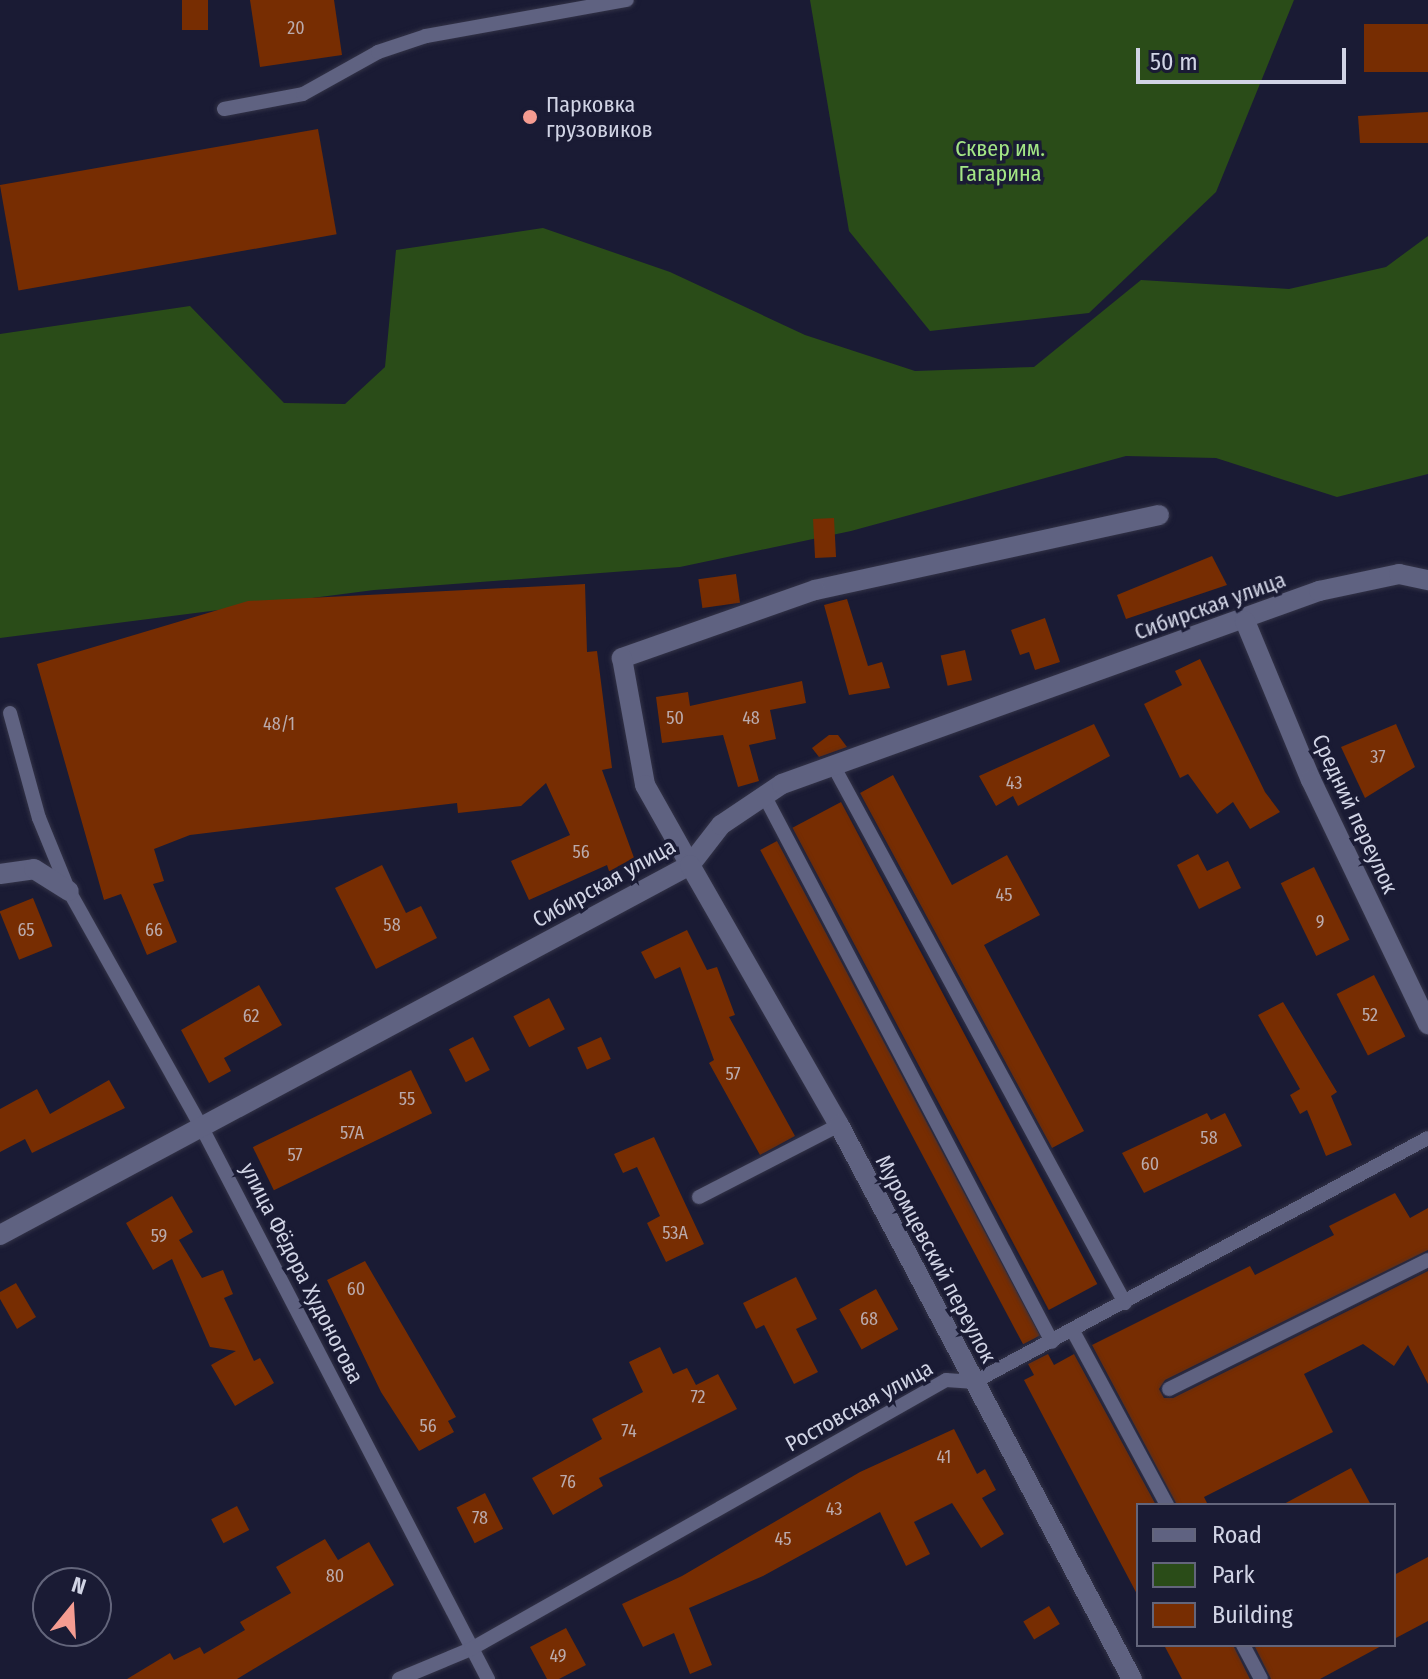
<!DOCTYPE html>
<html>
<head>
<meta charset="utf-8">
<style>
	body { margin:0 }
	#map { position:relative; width:1428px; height:1679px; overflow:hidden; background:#1a1b34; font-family:"Fira Sans Condensed",sans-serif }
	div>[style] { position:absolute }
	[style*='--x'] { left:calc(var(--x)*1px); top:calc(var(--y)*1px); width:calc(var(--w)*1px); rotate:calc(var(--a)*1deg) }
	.green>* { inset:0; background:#2a4c18 }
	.building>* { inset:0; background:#772d02; transform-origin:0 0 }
	.roads { filter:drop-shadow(0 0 2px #333347) drop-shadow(0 0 2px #333347) }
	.service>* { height:14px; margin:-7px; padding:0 7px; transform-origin:7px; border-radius:7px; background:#5f6281 }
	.minor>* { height:20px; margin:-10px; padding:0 10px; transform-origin:10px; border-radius:10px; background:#5f6281 }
	.tertiary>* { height:20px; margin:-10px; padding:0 10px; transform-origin:10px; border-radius:10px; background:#5f6281 }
	.dots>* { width:22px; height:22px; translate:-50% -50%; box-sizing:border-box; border:4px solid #1a1b34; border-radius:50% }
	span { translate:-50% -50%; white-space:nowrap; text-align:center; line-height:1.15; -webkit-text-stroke:7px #1a1b34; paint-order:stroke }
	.number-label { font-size:18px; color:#baaaac }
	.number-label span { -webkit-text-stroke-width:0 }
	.poi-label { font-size:22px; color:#d1d4e5 }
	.left { translate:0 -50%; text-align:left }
	.park-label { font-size:22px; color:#a3e685 }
	.street-label { font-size:22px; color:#d1d4e5 }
	.legend { position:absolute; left:1136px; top:1503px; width:260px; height:144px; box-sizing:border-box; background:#1a1b34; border:2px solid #63657b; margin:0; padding:10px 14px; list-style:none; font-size:24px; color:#d1d4e5 }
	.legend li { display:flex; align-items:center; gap:16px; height:40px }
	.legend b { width:40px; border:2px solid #63657b }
	.north { position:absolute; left:32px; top:1567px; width:80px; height:80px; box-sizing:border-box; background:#1a1b34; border:2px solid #63657b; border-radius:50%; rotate:18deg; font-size:22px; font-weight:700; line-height:32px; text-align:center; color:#d1d4e5 }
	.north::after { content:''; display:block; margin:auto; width:28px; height:36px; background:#f59c91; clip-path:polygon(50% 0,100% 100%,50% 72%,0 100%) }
	.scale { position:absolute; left:1136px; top:48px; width:210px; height:36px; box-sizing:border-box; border:4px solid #d1d4e5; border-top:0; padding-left:10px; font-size:24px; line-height:28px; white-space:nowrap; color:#d1d4e5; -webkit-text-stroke:6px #1a1b34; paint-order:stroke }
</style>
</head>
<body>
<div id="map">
	<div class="green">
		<div style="clip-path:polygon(810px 0,1294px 0,1216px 192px,1089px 313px,930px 331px,849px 231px)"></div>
		<div style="clip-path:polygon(543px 228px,670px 272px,805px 335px,915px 371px,1034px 367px,1141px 280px,1289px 289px,1386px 267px,1428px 236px,1428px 474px,1337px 497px,1216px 458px,1126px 456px,851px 531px,680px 567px,374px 590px,0 638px,0 334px,190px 306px,284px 403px,345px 404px,385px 367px,396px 250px)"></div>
	</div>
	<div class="building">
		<div style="left:182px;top:0;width:26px;height:30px"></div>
		<div style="clip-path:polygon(250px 0,334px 0,342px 55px,260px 67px)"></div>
		<div style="left:1364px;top:24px;width:64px;height:48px"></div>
		<div style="clip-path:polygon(1428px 112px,1428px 143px,1360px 143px,1358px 116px)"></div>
		<div style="left:318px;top:129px;width:107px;height:323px;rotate:80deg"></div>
		<div style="left:834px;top:518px;width:39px;height:21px;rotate:87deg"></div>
		<div style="clip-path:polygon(1212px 556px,1227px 585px,1126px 619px,1117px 595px)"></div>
		<div style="left:736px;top:574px;width:29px;height:38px;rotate:82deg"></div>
		<div style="clip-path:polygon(585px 584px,587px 652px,597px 651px,612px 768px,602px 770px,637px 866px,609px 871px,607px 865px,529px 900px,511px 861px,570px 835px,546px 783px,521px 806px,458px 813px,457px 803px,190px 835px,154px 849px,164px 881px,153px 884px,177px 942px,147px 955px,121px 894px,104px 900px,37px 664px,248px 601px)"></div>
		<div style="clip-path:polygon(847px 599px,868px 666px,882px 662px,890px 688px,849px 695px,824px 605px)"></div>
		<div style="clip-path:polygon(1045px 618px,1060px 662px,1035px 670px,1029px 652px,1020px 655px,1011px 630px)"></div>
		<div style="left:965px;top:650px;width:31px;height:25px;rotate:77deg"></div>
		<div style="clip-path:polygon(1200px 659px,1265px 792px,1280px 812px,1250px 829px,1233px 802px,1217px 814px,1188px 774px,1180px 778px,1144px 704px,1182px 685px,1175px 671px)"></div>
		<div style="clip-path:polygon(802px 681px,806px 703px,770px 710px,776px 739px,749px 745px,759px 781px,738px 787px,723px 735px,662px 743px,656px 697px,688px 692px,690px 706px)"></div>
		<div style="clip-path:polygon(1094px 724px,1110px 756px,1018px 806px,1013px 796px,996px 806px,979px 776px)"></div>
		<div style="clip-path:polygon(1396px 724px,1415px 767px,1365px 798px,1341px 747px)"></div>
		<div style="clip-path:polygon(829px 735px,838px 735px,847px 747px,819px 757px,812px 748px)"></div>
		<div style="clip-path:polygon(893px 775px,952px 885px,1007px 855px,1040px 915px,984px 945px,1084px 1131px,1052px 1148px,860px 793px)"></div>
		<div style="left:841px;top:802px;width:546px;height:55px;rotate:62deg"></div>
		<div style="left:777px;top:841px;width:560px;height:19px;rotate:62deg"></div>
		<div style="clip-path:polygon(1198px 854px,1207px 871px,1228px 861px,1241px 888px,1199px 909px,1177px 865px)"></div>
		<div style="clip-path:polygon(382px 865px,406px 913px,421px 906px,437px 938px,376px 969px,335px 888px)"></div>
		<div style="left:1314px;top:867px;width:81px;height:37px;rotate:64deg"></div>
		<div style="left:33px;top:898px;width:52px;height:36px;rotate:68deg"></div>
		<div style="clip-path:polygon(687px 930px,707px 970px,717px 967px,735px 1015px,729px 1017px,795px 1136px,760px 1155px,709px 1063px,714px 1060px,680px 967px,655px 979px,641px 952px)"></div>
		<div style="left:1374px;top:975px;width:69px;height:42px;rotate:63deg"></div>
		<div style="clip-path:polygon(259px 985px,282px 1025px,224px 1058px,231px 1071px,209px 1083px,181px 1030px)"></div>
		<div style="left:549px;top:998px;width:35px;height:40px;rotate:63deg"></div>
		<div style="clip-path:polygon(1283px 1002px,1337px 1092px,1331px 1096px,1352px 1145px,1326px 1156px,1307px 1110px,1300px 1114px,1290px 1095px,1300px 1089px,1258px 1015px)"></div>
		<div style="left:473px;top:1037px;width:37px;height:27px;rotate:63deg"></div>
		<div style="left:601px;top:1037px;width:24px;height:26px;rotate:66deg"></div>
		<div style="left:411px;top:1070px;width:48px;height:176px;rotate:64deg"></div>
		<div style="clip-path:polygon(109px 1080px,125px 1108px,32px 1153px,25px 1139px,0 1152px,0 1109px,37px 1089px,50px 1114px)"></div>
		<div style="clip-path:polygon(1207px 1113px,1211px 1120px,1225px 1113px,1242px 1146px,1144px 1193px,1122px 1153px)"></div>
		<div style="clip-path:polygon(654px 1137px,704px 1244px,666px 1262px,647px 1223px,660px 1216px,637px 1167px,623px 1173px,614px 1154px)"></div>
		<div style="clip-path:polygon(1395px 1193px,1410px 1218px,1428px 1208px,1428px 1250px,1165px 1380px,1159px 1389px,1164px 1398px,1173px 1398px,1428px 1271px,1428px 1384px,1408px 1345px,1394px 1366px,1363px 1344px,1304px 1374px,1333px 1432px,1204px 1497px,1208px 1505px,1177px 1505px,1092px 1345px,1250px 1266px,1255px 1275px,1334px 1235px,1329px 1226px)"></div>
		<div style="clip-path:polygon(172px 1196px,193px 1232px,179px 1240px,202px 1278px,223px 1270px,233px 1294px,224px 1298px,254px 1361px,260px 1358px,274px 1383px,235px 1406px,211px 1365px,236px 1351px,210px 1347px,172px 1259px,153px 1270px,126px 1223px)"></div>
		<div style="clip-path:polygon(365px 1261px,456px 1417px,448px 1421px,454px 1432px,419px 1451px,381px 1392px,327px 1280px)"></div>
		<div style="clip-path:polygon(796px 1277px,817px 1319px,796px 1329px,818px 1372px,794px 1384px,764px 1325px,756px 1329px,743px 1303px)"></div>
		<div style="clip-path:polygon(16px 1283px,36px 1317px,17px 1329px,0 1299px,0 1292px)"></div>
		<div style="left:876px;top:1289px;width:46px;height:42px;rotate:61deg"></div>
		<div style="clip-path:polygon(660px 1347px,673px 1374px,687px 1368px,696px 1385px,718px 1374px,737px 1409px,599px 1478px,603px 1486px,553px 1515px,532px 1478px,602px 1439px,592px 1419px,643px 1392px,629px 1362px)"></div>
		<div style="clip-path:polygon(1048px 1354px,1054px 1365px,1074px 1354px,1156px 1505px,1138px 1505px,1138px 1596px,1024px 1380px,1034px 1375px,1028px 1364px)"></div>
		<div style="clip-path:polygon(954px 1429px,977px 1474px,985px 1469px,996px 1490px,982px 1498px,1004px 1534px,981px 1548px,952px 1503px,914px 1522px,930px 1554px,906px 1566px,880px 1512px,763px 1576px,689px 1608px,712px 1665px,690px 1674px,674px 1633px,643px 1647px,622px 1604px,682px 1576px,860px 1472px)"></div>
		<div style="clip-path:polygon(1351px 1468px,1371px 1505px,1282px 1505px)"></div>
		<div style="left:485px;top:1493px;width:40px;height:32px;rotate:63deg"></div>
		<div style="left:237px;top:1506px;width:27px;height:29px;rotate:63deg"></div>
		<div style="clip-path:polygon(325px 1539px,338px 1560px,369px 1542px,394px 1585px,237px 1679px,127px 1679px,170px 1653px,174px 1660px,200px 1647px,204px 1654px,245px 1630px,240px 1622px,291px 1593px,276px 1567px)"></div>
		<div style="clip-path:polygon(1428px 1557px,1428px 1621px,1394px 1639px,1394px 1575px)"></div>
		<div style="left:1049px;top:1606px;width:21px;height:30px;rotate:59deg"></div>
		<div style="clip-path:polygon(566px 1628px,586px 1665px,559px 1679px,547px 1679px,530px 1647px)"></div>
		<div style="clip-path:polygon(1164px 1645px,1233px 1645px,1250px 1679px,1182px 1679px)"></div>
		<div style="clip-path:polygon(1254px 1645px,1383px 1645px,1320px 1679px,1271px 1679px)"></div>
	</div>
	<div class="roads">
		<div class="service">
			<div style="--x:224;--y:109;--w:80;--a:-10.8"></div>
			<div style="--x:303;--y:94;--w:86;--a:-29.2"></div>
			<div style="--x:378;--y:52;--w:51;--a:-18.4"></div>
			<div style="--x:426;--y:36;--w:204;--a:-10.2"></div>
			<div style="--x:10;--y:713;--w:109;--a:74.6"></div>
			<div style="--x:39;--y:818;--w:79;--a:67.7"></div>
			<div style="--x:69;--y:891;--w:272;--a:60.7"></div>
			<div style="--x:202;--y:1128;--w:621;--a:62.57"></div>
			<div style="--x:834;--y:767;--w:610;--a:61.5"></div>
			<div style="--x:764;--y:795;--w:618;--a:62.23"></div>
			<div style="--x:699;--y:1197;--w:157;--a:-27.2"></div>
			<div style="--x:1073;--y:1331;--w:198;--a:61.6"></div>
			<div style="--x:1169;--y:1389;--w:289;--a:-26.5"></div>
			<div style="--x:1243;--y:1645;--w:38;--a:62"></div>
			<div style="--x:399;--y:1679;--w:78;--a:-22.6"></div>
			<div style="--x:471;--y:1649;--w:546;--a:-29.52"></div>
			<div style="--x:946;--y:1380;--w:28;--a:4"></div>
			<div style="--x:974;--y:1382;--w:515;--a:-28.26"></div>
		</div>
		<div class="minor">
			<div style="--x:1159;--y:515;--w:352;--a:167.7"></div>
			<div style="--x:815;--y:590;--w:205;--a:160.6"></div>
			<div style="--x:622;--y:658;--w:129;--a:79.7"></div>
			<div style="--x:645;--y:785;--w:92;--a:60.6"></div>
			<div style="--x:690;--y:865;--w:51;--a:-52.2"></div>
			<div style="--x:721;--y:825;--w:73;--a:-33.9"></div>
			<div style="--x:782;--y:784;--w:571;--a:-19.77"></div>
			<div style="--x:1319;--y:591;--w:82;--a:-12"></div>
			<div style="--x:1399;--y:574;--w:30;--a:12"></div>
			<div style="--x:1245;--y:621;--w:172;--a:67.5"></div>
			<div style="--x:1311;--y:780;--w:271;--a:64.4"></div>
			<div style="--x:0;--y:874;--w:34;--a:-8"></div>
			<div style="--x:34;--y:869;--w:41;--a:32.2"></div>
		</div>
		<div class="tertiary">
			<div style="--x:0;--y:1235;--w:783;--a:-28.2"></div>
			<div style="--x:690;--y:865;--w:300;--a:60.2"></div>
			<div style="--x:839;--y:1125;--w:627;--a:62.13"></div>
		</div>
	</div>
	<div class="dots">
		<div style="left:530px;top:117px;background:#f59c91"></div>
	</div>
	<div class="number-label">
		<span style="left:296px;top:28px">20</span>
		<span style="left:675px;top:718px">50</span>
		<span style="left:751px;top:718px">48</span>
		<span style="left:279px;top:724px">48/1</span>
		<span style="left:1378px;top:757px">37</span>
		<span style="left:1014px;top:783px">43</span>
		<span style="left:581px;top:852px">56</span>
		<span style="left:1004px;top:895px">45</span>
		<span style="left:1320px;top:922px">9</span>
		<span style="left:392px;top:925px">58</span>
		<span style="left:26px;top:930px">65</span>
		<span style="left:154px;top:930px">66</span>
		<span style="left:1370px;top:1015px">52</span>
		<span style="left:251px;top:1016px">62</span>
		<span style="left:733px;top:1074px">57</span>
		<span style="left:407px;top:1099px">55</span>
		<span style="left:352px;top:1133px">57А</span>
		<span style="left:1209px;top:1138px">58</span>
		<span style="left:295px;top:1155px">57</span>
		<span style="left:1150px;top:1164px">60</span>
		<span style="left:675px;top:1233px">53А</span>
		<span style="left:159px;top:1236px">59</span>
		<span style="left:356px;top:1289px">60</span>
		<span style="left:869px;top:1319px">68</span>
		<span style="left:698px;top:1397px">72</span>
		<span style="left:428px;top:1426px">56</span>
		<span style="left:629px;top:1431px">74</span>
		<span style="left:944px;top:1457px">41</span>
		<span style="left:568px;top:1482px">76</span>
		<span style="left:834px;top:1509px">43</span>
		<span style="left:480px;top:1518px">78</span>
		<span style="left:783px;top:1539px">45</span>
		<span style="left:335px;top:1576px">80</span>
		<span style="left:558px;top:1656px">49</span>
	</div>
	<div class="poi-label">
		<span class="left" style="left:546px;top:117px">Парковка<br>грузовиков</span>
	</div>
	<div class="park-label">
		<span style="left:1000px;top:161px">Сквер им.<br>Гагарина</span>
	</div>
	<div class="street-label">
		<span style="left:1210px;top:606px;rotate:-20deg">Сибирская улица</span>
		<span style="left:1355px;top:814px;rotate:65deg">Средний переулок</span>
		<span style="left:604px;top:883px;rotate:-29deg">Сибирская улица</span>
		<span style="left:936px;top:1259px;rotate:62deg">Муромцевский переулок</span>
		<span style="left:302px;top:1273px;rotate:63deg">улица Фёдора Худоногова</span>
		<span style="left:859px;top:1406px;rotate:-29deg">Ростовская улица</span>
	</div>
	<ul class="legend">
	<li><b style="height:10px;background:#5f6281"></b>Road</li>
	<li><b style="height:22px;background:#2a4c18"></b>Park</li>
	<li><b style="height:22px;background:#772d02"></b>Building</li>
	</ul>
	<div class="north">N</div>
	<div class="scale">50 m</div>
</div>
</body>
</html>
